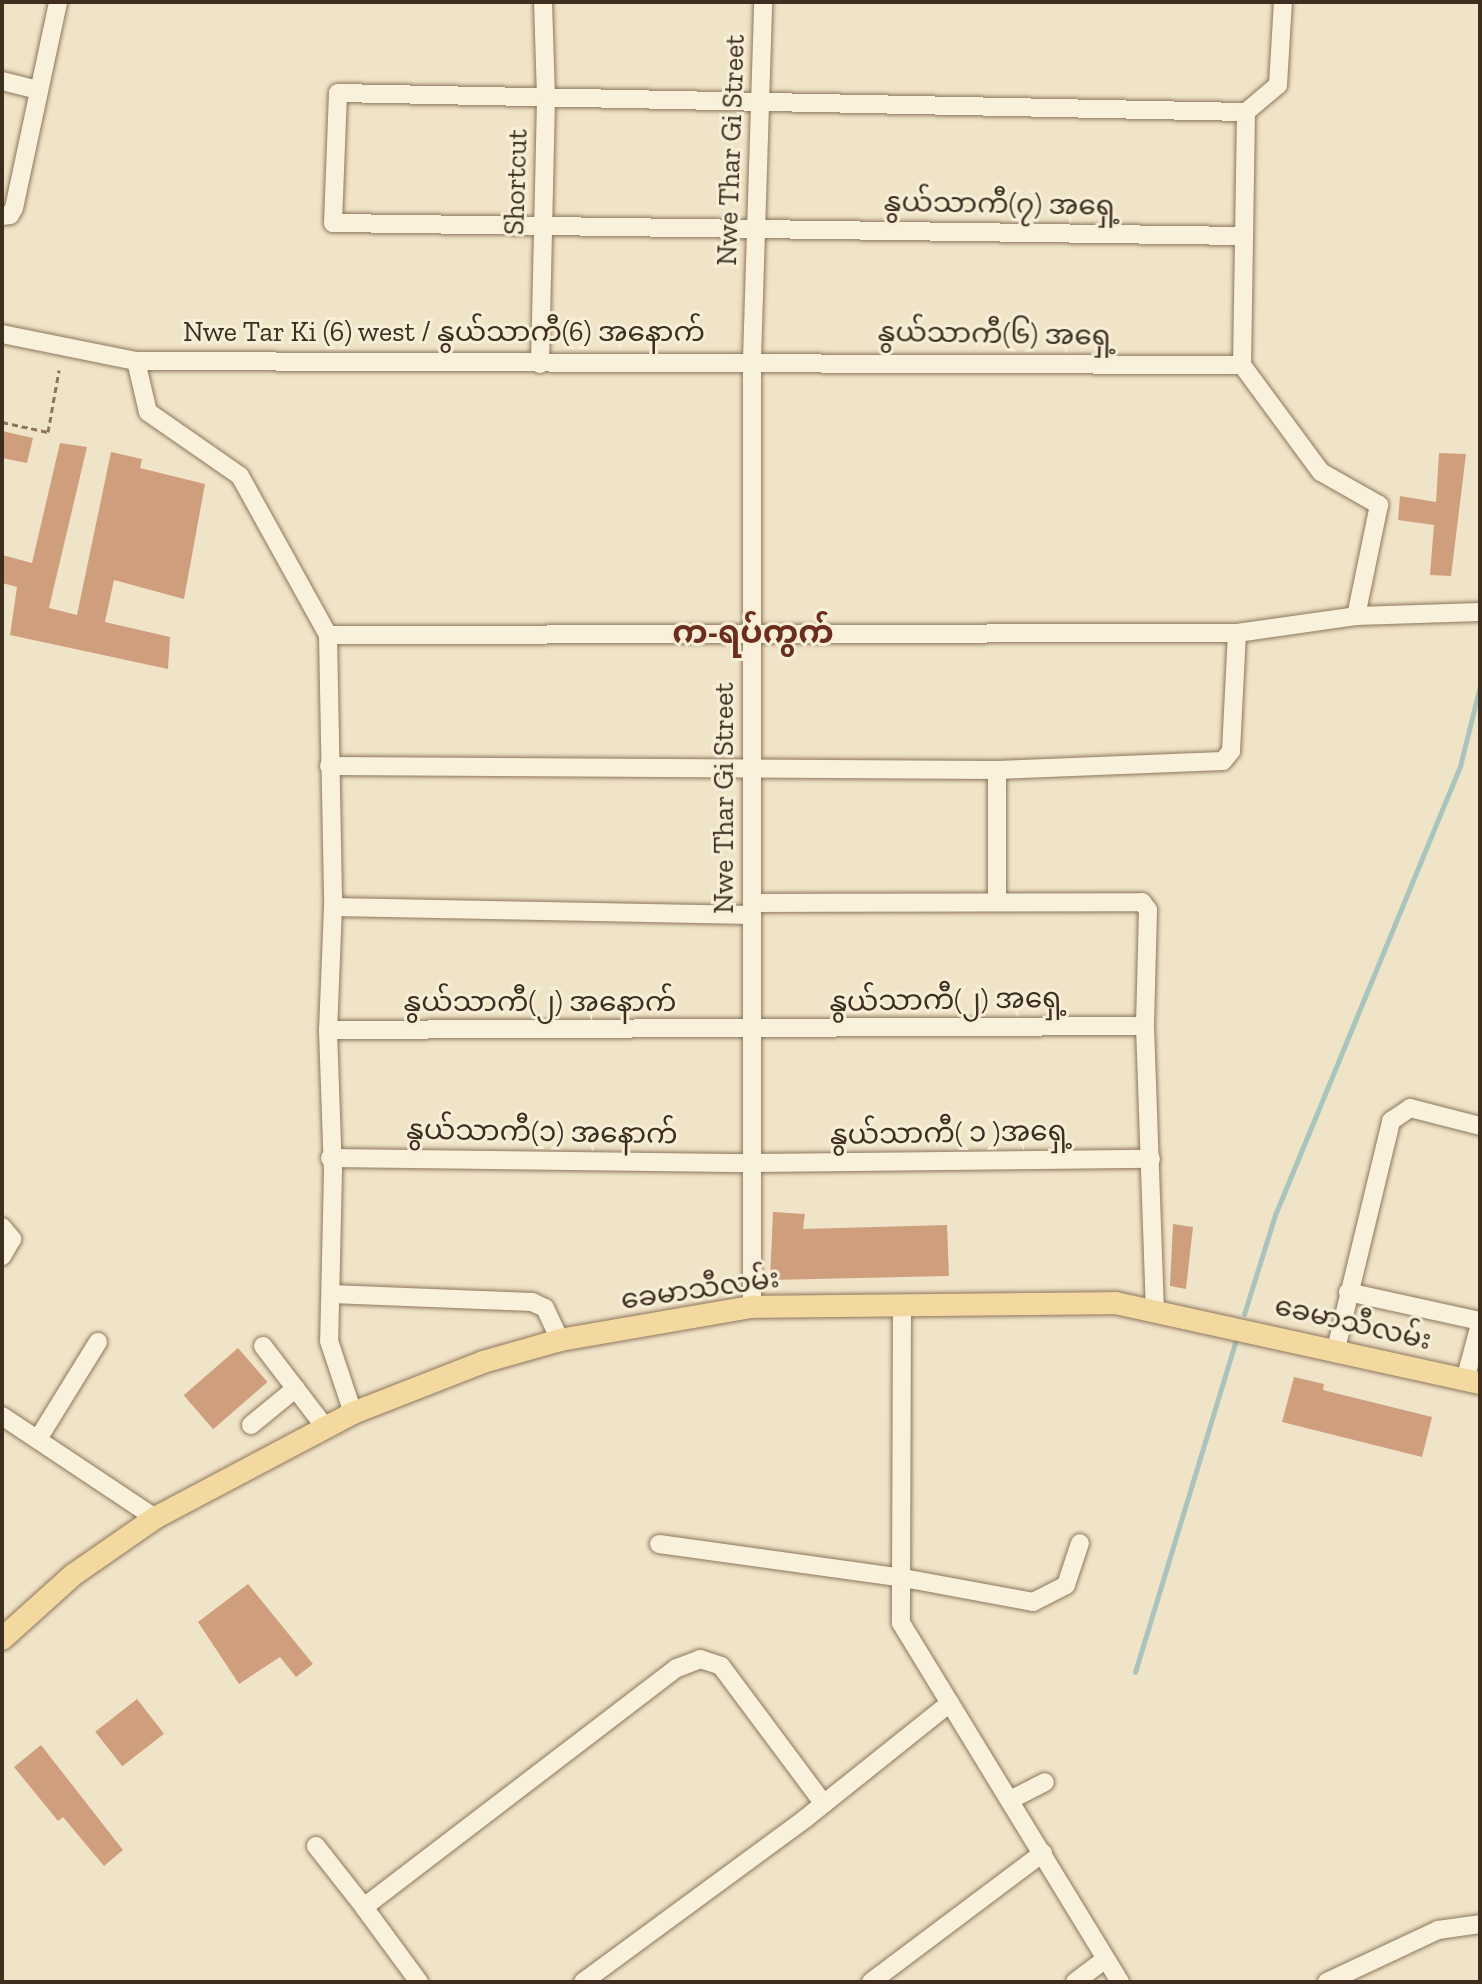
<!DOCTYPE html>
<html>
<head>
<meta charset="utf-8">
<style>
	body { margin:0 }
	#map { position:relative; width:1482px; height:1984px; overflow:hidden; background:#f0e4c8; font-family:"Zilla Slab","Noto Sans Myanmar",serif }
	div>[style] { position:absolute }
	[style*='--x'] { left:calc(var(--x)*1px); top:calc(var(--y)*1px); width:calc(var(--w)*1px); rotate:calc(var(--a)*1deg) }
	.stream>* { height:5px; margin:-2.5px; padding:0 2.5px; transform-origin:2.5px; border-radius:2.5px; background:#a9c4bc }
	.building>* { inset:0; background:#cf9f7d; transform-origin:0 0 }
	.path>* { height:3px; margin-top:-1.5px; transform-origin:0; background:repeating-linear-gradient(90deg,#8d765c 0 6px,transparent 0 10px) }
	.roads { filter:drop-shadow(0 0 2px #8d765c) drop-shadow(0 0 2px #8d765c) }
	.minor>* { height:18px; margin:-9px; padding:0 9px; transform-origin:9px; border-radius:9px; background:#faf1dc }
	.major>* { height:22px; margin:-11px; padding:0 11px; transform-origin:11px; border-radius:11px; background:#f3d9a0 }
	span { translate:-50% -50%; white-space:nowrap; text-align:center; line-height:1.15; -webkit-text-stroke:6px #f7eed8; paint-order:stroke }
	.street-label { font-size:28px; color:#3d2e20 }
	.quarter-label { font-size:32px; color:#6b2e1e; font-weight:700 }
	.frame { position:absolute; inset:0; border:4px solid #3d2e20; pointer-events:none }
</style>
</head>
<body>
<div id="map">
	<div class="stream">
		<div style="--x:1244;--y:1314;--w:104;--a:-72.6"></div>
		<div style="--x:1275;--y:1215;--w:486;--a:-67.6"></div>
		<div style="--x:1460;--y:766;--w:82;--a:-76"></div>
		<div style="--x:1135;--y:1672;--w:350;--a:-73.1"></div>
	</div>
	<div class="building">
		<div style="clip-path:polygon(2px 431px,33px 438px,27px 463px,2px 458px)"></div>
		<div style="clip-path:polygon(60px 443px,87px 447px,49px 608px,77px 615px,111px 452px,142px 459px,140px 468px,205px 484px,184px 599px,114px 580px,105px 622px,170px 637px,168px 669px,10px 635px,17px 587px,2px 583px,2px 555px,32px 563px)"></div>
		<div style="clip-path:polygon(1439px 453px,1466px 454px,1451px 576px,1430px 575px,1434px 525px,1398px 520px,1400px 496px,1436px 502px)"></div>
		<div style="clip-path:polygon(773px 1212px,805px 1214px,803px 1229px,947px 1225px,949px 1276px,770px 1280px)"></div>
		<div style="clip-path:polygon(1173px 1224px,1193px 1227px,1186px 1289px,1170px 1286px)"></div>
		<div style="left:238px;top:1348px;width:45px;height:72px;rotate:49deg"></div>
		<div style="clip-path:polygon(1294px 1377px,1324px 1384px,1323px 1390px,1432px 1417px,1422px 1457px,1282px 1422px)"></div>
		<div style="clip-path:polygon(248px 1584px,313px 1664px,296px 1677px,280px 1657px,239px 1684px,198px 1622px)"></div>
		<div style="left:137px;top:1699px;width:44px;height:53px;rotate:52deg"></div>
		<div style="clip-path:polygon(41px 1745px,123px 1850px,104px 1866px,63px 1817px,58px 1821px,14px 1767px)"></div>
	</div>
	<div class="path">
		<div style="--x:2;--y:422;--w:47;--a:12.3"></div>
		<div style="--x:48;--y:432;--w:63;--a:-79.9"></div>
	</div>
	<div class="roads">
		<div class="minor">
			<div style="--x:2;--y:81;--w:34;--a:14"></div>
			<div style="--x:1246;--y:112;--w:253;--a:90.9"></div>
			<div style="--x:1242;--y:365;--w:133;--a:53.6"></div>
			<div style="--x:1321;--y:472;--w:67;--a:29.6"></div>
			<div style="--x:1379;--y:505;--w:113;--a:101.7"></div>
			<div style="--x:2;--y:216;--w:8;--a:-7"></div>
			<div style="--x:10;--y:215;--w:8;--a:-60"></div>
			<div style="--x:14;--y:208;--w:211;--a:-77.9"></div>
			<div style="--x:1244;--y:236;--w:911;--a:-179.18"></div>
			<div style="--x:333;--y:223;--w:130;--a:-87.8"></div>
			<div style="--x:338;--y:93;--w:908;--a:1.2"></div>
			<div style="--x:1246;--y:112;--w:42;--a:-40.2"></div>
			<div style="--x:1278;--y:85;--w:83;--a:-86.6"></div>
			<div style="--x:2;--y:334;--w:137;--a:11.4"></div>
			<div style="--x:136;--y:361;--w:1106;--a:0.21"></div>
			<div style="--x:136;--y:361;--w:52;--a:76.8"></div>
			<div style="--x:148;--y:412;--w:112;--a:34.8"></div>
			<div style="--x:240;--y:476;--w:182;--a:61"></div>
			<div style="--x:328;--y:635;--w:272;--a:88.9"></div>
			<div style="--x:333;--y:907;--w:123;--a:92.3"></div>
			<div style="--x:328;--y:1030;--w:141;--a:88"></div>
			<div style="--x:333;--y:1171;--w:170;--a:91.3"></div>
			<div style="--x:329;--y:1341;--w:76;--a:71.6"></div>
			<div style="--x:540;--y:364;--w:267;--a:-88.7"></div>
			<div style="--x:546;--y:97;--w:95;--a:-91.8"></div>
			<div style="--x:328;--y:635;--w:909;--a:-0.13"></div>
			<div style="--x:1237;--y:633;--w:120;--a:-8.1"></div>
			<div style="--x:1356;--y:616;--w:124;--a:-1.8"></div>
			<div style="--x:329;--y:766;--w:668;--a:0.34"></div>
			<div style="--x:997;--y:770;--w:226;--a:-2.3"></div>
			<div style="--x:1223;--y:761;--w:13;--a:-51"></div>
			<div style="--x:1231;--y:751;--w:118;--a:-87.1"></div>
			<div style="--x:997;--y:770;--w:129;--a:90"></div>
			<div style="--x:753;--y:903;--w:389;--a:-0.1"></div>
			<div style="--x:1142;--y:902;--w:10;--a:53"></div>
			<div style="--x:1148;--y:910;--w:116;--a:91.5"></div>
			<div style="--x:1145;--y:1026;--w:282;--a:88"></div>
			<div style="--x:333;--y:907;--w:419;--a:1.1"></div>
			<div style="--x:328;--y:1030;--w:817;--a:-0.28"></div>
			<div style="--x:330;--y:1158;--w:422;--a:0.7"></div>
			<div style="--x:752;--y:1163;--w:399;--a:-0.6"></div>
			<div style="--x:2;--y:1227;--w:16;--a:50"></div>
			<div style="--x:12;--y:1239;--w:20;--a:120"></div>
			<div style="--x:1348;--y:1292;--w:135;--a:12.4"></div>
			<div style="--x:331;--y:1294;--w:201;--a:2.3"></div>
			<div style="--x:532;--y:1302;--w:14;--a:25"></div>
			<div style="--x:545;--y:1308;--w:35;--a:65"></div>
			<div style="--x:902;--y:1305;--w:318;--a:90.2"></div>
			<div style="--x:901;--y:1623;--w:421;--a:58.6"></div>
			<div style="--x:752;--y:1307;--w:948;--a:-90"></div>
			<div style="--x:752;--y:359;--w:357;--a:-88.2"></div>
			<div style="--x:263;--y:1346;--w:102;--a:52.6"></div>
			<div style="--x:1336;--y:1349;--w:235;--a:-76.4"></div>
			<div style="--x:1391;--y:1121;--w:23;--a:-34"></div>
			<div style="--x:1410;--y:1108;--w:72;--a:14.4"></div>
			<div style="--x:1465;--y:1380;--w:58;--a:-75"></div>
			<div style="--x:2;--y:1416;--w:184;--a:33.7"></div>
			<div style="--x:251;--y:1425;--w:58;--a:-39.4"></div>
			<div style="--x:38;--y:1439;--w:114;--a:-58.3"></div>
			<div style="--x:659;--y:1544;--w:241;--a:7.9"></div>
			<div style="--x:898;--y:1577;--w:137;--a:10.5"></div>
			<div style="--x:1033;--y:1602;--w:37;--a:-27"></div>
			<div style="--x:1066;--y:1585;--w:44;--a:-71.6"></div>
			<div style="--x:1010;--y:1800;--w:39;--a:-27"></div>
			<div style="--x:316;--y:1846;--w:78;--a:51.8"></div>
			<div style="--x:419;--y:1982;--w:93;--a:-126.3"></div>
			<div style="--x:364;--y:1907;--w:394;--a:-37.4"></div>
			<div style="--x:677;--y:1668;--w:25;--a:-21"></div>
			<div style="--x:700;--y:1659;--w:22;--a:18"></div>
			<div style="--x:721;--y:1666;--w:172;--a:53.3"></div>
			<div style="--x:583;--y:1982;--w:277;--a:-36.3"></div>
			<div style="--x:806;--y:1818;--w:184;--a:-38.6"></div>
			<div style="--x:871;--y:1982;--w:215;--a:-36.9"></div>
			<div style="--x:1075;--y:1982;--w:38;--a:-37"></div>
			<div style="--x:1327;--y:1982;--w:123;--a:-25.1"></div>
			<div style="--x:1438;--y:1930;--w:42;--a:-8.1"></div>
		</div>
		<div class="major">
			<div style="--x:2;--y:1639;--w:96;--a:-42"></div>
			<div style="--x:73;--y:1575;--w:100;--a:-34.8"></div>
			<div style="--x:155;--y:1518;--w:224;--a:-27.9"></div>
			<div style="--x:353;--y:1413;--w:140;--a:-21.4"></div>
			<div style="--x:483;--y:1362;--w:80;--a:-15.9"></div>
			<div style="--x:560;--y:1340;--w:195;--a:-9.8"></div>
			<div style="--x:752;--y:1307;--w:364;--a:-0.6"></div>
			<div style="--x:1116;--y:1303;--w:373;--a:12.4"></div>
		</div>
	</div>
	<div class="street-label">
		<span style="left:731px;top:150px;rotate:-88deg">Nwe Thar Gi Street</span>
		<span style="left:516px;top:182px;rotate:-88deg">Shortcut</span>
		<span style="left:1002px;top:204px;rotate:1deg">နွယ်သာကီ(၇) အရှေ့</span>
		<span style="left:444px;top:332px">Nwe Tar Ki (6) west / နွယ်သာကီ(6) အနောက်</span>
		<span style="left:997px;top:334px;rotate:1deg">နွယ်သာကီ(၆) အရှေ့</span>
		<span style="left:724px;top:798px;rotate:-90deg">Nwe Thar Gi Street</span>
		<span style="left:948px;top:1000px;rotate:-1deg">နွယ်သာကီ(၂) အရှေ့</span>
		<span style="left:540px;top:1002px">နွယ်သာကီ(၂) အနောက်</span>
		<span style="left:542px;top:1132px;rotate:1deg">နွယ်သာကီ(၁) အနောက်</span>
		<span style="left:951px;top:1133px;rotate:-1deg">နွယ်သာကီ( ၁ )အရှေ့</span>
		<span style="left:700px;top:1289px;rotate:-8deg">ခေမာသီလမ်း</span>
		<span style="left:1353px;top:1323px;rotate:13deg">ခေမာသီလမ်း</span>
	</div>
	<div class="quarter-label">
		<span style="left:753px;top:632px">က-ရပ်ကွက်</span>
	</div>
	<div class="frame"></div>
</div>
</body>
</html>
